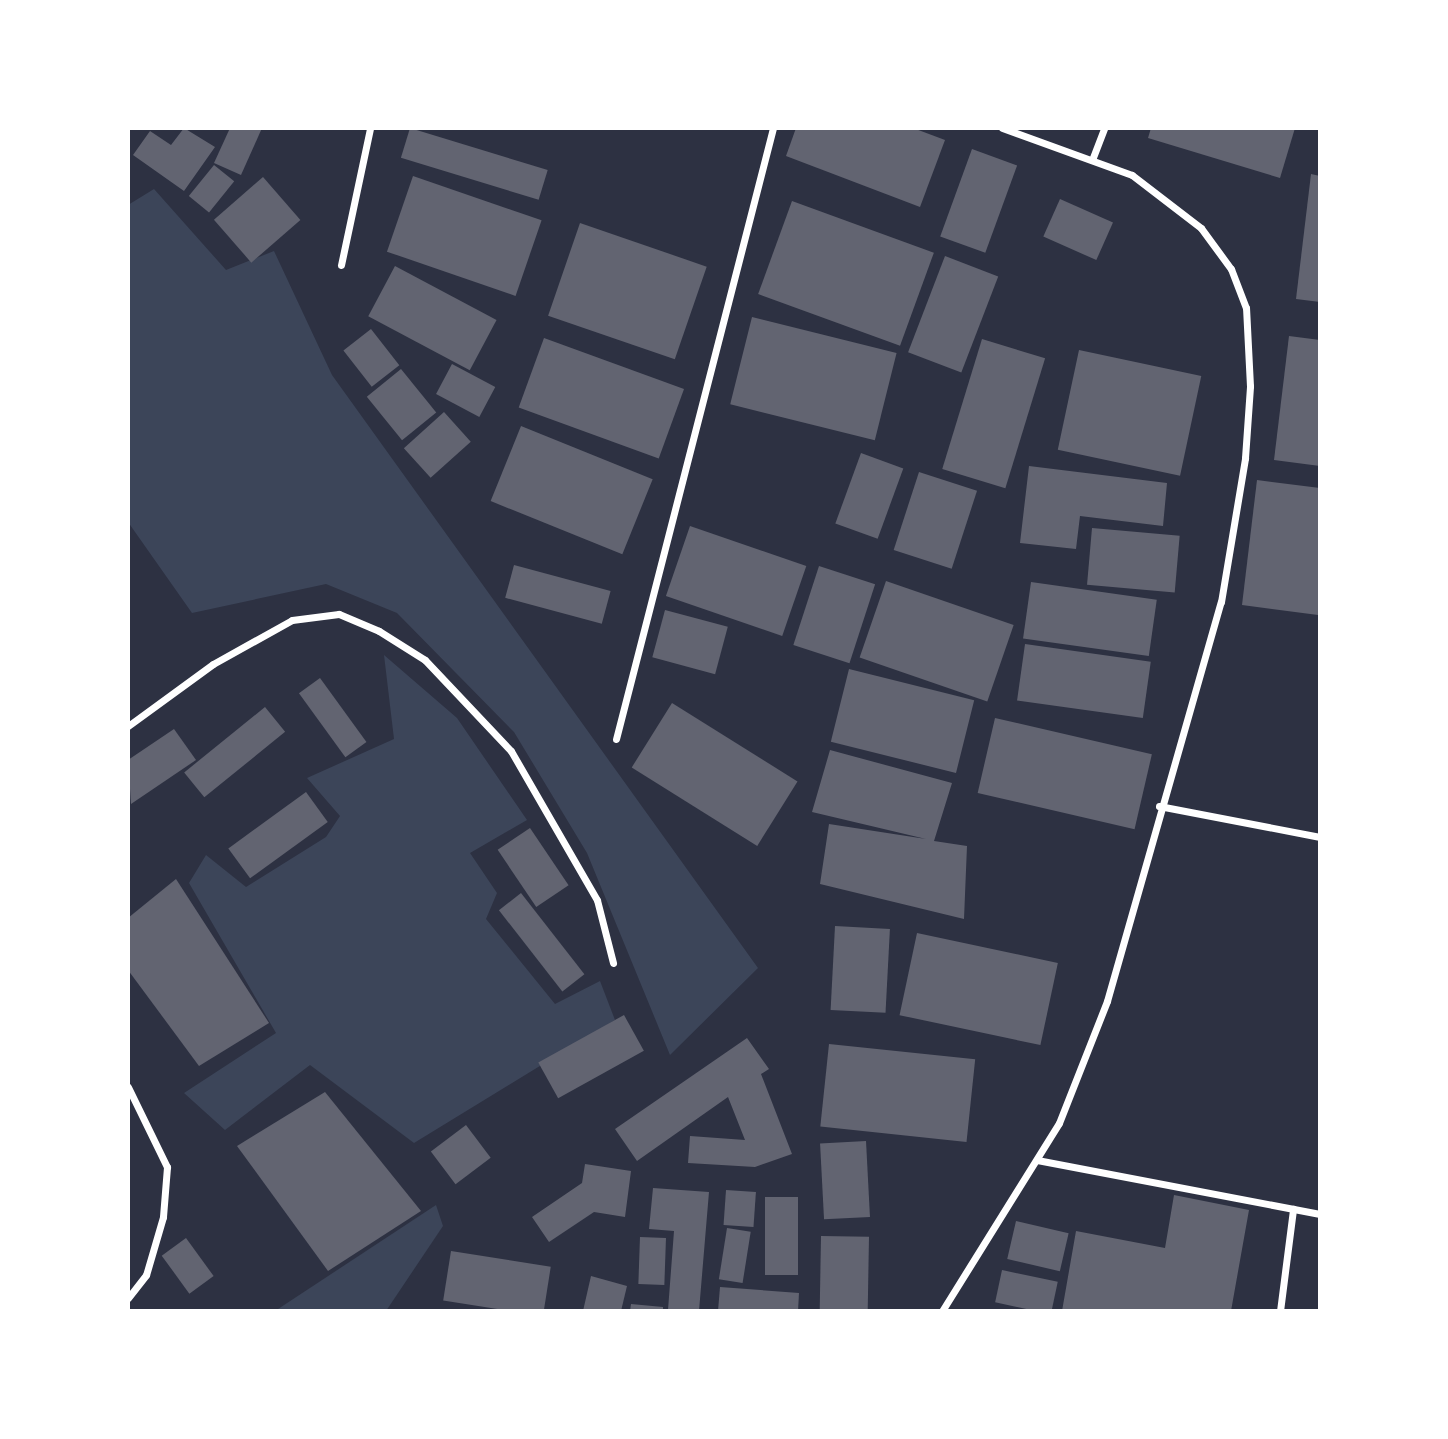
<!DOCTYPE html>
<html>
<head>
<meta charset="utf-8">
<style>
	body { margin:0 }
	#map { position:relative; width:1448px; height:1439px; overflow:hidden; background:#2d3142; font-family:Inter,sans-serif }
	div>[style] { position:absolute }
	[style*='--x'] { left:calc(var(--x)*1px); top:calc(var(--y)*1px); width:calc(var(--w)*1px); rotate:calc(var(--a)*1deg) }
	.green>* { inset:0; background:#3c4559 }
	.building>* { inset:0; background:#626471; transform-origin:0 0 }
	.minor>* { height:7px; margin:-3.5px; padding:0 3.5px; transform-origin:3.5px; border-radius:3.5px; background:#fff }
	span { translate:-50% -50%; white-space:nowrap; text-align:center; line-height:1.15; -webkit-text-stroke:5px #fff; paint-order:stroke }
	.frame { position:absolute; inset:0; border:130px solid #fff; pointer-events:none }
</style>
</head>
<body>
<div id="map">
	<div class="green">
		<div style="clip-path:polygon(154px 189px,226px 270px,274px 251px,332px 375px,758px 968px,670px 1055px,587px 853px,514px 732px,397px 613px,326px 584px,192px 613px,128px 522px,128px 205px)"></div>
		<div style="clip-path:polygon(384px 655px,457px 718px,527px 820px,470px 853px,497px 893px,486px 919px,555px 1004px,600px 981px,615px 1020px,414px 1143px,310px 1065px,225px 1130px,184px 1093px,276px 1033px,189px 883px,206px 855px,246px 887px,326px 837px,340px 816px,307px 778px,394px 739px)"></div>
		<div style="clip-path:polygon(436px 1205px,443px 1226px,386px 1311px,275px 1311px)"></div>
	</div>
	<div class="building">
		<div style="clip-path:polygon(184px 128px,215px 147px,184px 191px,133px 155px,150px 131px,171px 145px)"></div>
		<div style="clip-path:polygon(230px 128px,262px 128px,241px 175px,214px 163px)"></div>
		<div style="left:410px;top:128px;width:144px;height:31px;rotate:17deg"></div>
		<div style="clip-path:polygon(796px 128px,913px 128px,945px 140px,920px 207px,786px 156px)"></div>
		<div style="clip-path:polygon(1151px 128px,1295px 128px,1280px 178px,1148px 138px)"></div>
		<div style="left:972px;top:149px;width:48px;height:93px;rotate:20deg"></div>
		<div style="left:214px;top:165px;width:26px;height:40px;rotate:39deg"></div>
		<div style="clip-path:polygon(1311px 174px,1320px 176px,1320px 302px,1296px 299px)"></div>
		<div style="left:413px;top:176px;width:136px;height:80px;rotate:19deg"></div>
		<div style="left:263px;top:177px;width:57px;height:65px;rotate:49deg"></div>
		<div style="left:1060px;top:199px;width:58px;height:41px;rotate:24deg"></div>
		<div style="left:792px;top:201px;width:151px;height:99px;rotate:20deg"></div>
		<div style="left:580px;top:223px;width:134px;height:98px;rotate:19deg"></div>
		<div style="left:945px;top:256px;width:57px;height:103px;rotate:21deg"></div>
		<div style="left:395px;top:266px;width:115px;height:57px;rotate:28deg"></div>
		<div style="left:752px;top:317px;width:149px;height:90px;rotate:14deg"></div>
		<div style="left:371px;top:329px;width:46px;height:35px;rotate:52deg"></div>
		<div style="clip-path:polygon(1289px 336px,1320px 340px,1320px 466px,1274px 460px)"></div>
		<div style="left:544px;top:338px;width:149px;height:74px;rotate:20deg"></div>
		<div style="left:982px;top:339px;width:66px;height:136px;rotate:17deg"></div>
		<div style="left:1079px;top:350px;width:125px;height:102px;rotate:12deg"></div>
		<div style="left:452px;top:364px;width:49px;height:34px;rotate:28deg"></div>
		<div style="left:401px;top:369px;width:56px;height:44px;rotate:51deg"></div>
		<div style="left:444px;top:412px;width:40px;height:54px;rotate:48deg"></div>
		<div style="left:521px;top:426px;width:142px;height:81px;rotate:22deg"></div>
		<div style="left:861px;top:453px;width:45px;height:75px;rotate:20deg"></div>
		<div style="clip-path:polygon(1029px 466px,1167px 483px,1163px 526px,1080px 516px,1076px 549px,1020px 543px)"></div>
		<div style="left:919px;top:472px;width:61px;height:82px;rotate:18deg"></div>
		<div style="clip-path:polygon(1257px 480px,1320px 488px,1318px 615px,1242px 605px)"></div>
		<div style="left:690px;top:526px;width:123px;height:74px;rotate:19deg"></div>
		<div style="left:1092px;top:528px;width:88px;height:57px;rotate:5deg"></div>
		<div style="left:514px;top:565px;width:100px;height:34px;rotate:15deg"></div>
		<div style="left:819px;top:566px;width:59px;height:83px;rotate:18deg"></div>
		<div style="left:886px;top:581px;width:135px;height:81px;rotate:19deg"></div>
		<div style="left:1031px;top:582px;width:127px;height:57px;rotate:8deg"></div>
		<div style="left:665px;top:610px;width:65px;height:49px;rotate:15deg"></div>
		<div style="left:1025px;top:644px;width:127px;height:57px;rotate:8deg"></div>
		<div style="left:849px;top:669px;width:129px;height:75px;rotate:14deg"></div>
		<div style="left:320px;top:678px;width:79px;height:26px;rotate:54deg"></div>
		<div style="left:672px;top:703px;width:148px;height:76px;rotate:32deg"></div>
		<div style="left:265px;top:707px;width:32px;height:104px;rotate:51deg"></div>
		<div style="left:995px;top:718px;width:161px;height:77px;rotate:13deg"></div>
		<div style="clip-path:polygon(174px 729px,196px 760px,131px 804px,128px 760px)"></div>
		<div style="clip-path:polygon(830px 750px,952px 783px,934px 841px,967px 846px,964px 919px,820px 884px,829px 824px,926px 839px,812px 812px)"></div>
		<div style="left:306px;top:792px;width:37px;height:96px;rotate:54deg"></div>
		<div style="left:530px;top:828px;width:69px;height:39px;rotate:56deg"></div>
		<div style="clip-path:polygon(176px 879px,269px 1023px,199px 1066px,128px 970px,128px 918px)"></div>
		<div style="left:521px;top:893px;width:103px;height:28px;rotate:52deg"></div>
		<div style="left:835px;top:926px;width:55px;height:84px;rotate:3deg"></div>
		<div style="left:917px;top:933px;width:144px;height:84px;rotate:12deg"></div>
		<div style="left:624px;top:1015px;width:41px;height:98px;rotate:61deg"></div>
		<div style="clip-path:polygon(747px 1038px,769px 1069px,761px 1074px,792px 1154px,755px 1167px,688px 1163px,690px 1136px,745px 1140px,728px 1097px,637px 1161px,615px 1129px)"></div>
		<div style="left:829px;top:1044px;width:147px;height:83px;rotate:6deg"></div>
		<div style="clip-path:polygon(325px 1092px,421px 1211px,328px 1271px,237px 1146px)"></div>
		<div style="left:466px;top:1125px;width:41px;height:44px;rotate:53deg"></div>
		<div style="left:866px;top:1141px;width:76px;height:46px;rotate:87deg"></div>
		<div style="clip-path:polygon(585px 1164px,631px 1171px,625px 1217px,594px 1212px,549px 1242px,532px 1217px,582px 1183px)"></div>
		<div style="clip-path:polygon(653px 1188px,709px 1192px,699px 1311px,668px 1310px,674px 1231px,649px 1229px)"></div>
		<div style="left:726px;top:1190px;width:30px;height:35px;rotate:4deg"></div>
		<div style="clip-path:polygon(1174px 1195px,1249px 1210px,1231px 1311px,1062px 1311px,1076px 1231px,1165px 1248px)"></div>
		<div style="left:765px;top:1197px;width:33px;height:78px"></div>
		<div style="left:1016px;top:1221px;width:54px;height:39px;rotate:13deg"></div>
		<div style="left:727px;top:1228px;width:24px;height:52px;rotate:9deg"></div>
		<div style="left:821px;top:1236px;width:48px;height:75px;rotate:1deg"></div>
		<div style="left:640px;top:1237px;width:26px;height:47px;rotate:2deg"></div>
		<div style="left:186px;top:1238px;width:47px;height:30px;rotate:54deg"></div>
		<div style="left:451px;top:1251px;width:101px;height:50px;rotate:9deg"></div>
		<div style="left:1002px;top:1270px;width:57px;height:33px;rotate:12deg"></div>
		<div style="clip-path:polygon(591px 1276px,627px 1286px,621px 1311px,583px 1311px)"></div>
		<div style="clip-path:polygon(720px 1287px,799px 1293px,798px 1311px,718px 1311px)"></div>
		<div style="clip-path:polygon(631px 1304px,663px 1307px,663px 1311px,630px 1311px)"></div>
	</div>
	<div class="minor">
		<div style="--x:1092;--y:160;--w:34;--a:-69"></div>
		<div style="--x:341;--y:265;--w:140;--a:-78"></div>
		<div style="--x:128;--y:726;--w:105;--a:-36.1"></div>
		<div style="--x:213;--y:664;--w:90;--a:-29.1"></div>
		<div style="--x:292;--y:620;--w:47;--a:-7.3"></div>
		<div style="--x:339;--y:614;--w:43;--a:23"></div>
		<div style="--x:379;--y:631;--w:54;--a:32.2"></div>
		<div style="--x:425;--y:660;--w:125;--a:46.6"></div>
		<div style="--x:511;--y:751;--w:172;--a:60"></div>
		<div style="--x:597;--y:900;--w:65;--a:75.7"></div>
		<div style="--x:616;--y:739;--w:631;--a:-75.59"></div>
		<div style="--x:1159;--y:806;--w:164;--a:10.9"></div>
		<div style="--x:128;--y:1087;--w:89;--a:64"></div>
		<div style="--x:167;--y:1167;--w:50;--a:94.6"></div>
		<div style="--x:163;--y:1217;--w:60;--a:106.3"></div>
		<div style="--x:146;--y:1275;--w:29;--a:128"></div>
		<div style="--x:1037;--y:1160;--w:288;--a:10.8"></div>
		<div style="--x:942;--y:1311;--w:221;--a:-58.1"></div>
		<div style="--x:1059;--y:1123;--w:131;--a:-68.5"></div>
		<div style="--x:1107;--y:1001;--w:415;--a:-74.1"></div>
		<div style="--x:1221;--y:602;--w:146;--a:-80.5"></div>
		<div style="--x:1245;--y:458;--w:72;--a:-86"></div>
		<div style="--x:1250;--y:386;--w:78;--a:-92.9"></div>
		<div style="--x:1246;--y:308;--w:42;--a:-111"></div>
		<div style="--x:1231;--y:269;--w:51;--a:-126.2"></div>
		<div style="--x:1201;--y:228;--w:87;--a:-142.5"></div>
		<div style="--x:1132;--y:175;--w:138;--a:-160.1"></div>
		<div style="--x:1280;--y:1311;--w:103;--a:-82.7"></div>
	</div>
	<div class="frame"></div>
</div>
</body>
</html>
